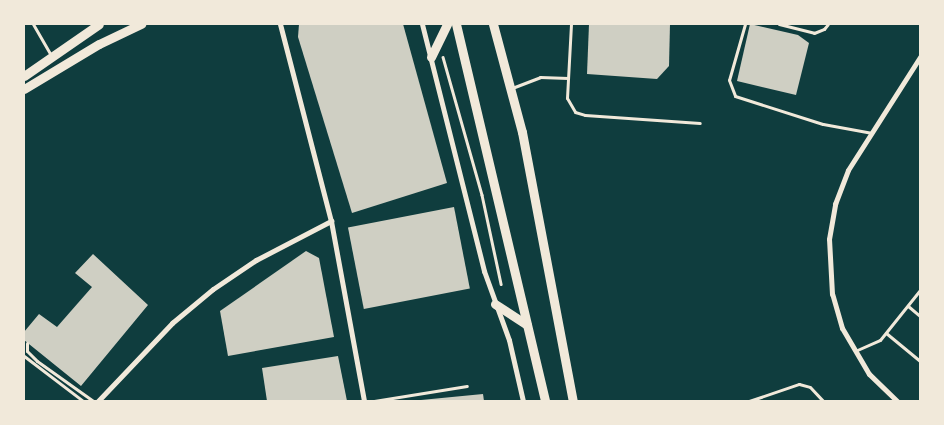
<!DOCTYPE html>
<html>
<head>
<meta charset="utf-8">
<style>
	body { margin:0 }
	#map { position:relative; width:944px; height:425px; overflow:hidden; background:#0f3d3e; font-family:Georgia,serif }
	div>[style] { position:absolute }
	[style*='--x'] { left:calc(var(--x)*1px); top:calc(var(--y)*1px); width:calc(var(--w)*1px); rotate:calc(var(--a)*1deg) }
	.building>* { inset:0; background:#cfcfc3; transform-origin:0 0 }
	.path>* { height:2.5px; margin:-1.25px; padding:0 1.25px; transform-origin:1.25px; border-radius:1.25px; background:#f1e9da }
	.service>* { height:3px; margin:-1.5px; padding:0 1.5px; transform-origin:1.5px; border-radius:1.5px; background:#f1e9da }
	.minor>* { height:5px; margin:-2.5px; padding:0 2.5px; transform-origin:2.5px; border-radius:2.5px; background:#f1e9da }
	.tertiary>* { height:9px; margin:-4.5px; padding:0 4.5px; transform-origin:4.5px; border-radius:4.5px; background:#f1e9da }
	span { translate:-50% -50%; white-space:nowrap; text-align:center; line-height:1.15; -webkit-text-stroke:4px #f1e9da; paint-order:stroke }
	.frame { position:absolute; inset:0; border:25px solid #f1e9da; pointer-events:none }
</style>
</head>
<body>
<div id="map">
	<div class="building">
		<div style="clip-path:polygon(299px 24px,403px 24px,447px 183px,352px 213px,298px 37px)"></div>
		<div style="clip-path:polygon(589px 24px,670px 24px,669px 66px,657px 79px,587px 74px)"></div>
		<div style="clip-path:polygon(750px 24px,798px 35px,809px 43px,796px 95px,737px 81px)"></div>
		<div style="left:454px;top:207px;width:83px;height:108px;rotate:79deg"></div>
		<div style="clip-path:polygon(306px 251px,319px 258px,334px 337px,228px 356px,220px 311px)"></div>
		<div style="clip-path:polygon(93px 254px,148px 305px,81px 386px,24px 340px,24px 332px,39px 314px,57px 327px,92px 287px,75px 273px)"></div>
		<div style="clip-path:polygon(338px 356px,347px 401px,267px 401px,262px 368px)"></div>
		<div style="clip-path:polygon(483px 394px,484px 401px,421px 401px,421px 400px)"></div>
	</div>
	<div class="path">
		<div style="--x:443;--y:57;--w:143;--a:74.2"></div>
		<div style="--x:482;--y:195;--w:91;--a:77.9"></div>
	</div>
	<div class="service">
		<div style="--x:33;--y:24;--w:36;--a:60"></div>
		<div style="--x:571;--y:24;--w:74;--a:93.1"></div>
		<div style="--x:567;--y:98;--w:16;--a:60"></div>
		<div style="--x:575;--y:112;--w:10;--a:17"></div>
		<div style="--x:585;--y:115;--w:115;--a:4"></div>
		<div style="--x:745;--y:24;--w:58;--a:105.9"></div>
		<div style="--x:729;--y:80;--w:17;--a:69"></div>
		<div style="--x:735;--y:96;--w:92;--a:17.7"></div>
		<div style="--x:823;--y:124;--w:50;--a:10.4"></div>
		<div style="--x:779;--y:24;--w:36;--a:14"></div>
		<div style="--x:814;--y:33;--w:11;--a:-22"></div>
		<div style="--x:824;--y:29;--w:6;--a:-51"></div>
		<div style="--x:512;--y:88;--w:30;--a:-21"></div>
		<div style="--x:540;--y:77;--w:28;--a:2"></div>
		<div style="--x:908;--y:306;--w:16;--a:40"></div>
		<div style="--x:886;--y:333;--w:44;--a:39.5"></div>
		<div style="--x:27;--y:343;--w:8;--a:90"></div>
		<div style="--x:27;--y:351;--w:14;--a:45"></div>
		<div style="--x:37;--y:361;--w:69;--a:35.5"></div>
		<div style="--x:855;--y:351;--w:27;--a:-24"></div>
		<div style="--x:880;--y:340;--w:64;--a:-51.3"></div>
		<div style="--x:24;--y:356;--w:74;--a:37.3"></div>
		<div style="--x:374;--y:401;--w:94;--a:-9.2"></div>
		<div style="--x:749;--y:401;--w:53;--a:-18.8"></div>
		<div style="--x:799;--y:384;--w:11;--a:15"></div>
		<div style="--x:810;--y:387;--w:19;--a:47"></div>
	</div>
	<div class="minor">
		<div style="--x:280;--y:24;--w:203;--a:75.5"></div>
		<div style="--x:331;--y:221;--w:183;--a:79.6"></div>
		<div style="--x:422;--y:24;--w:255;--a:75.9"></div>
		<div style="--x:484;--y:271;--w:73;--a:70.1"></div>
		<div style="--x:509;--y:340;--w:63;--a:77.1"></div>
		<div style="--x:98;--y:401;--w:108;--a:-46.5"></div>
		<div style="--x:172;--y:323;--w:53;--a:-39.7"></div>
		<div style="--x:213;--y:289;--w:52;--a:-34"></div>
		<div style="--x:256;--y:260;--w:85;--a:-27.5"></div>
		<div style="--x:897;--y:401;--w:39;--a:-136"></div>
		<div style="--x:869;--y:374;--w:53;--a:-120.4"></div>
		<div style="--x:842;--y:328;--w:35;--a:-106"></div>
		<div style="--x:832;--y:294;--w:55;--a:-93.1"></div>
		<div style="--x:829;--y:239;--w:36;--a:-80"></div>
		<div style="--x:835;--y:204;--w:36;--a:-69"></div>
		<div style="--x:848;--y:170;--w:134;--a:-57.5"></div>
	</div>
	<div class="tertiary">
		<div style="--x:456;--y:24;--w:387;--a:76.7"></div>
		<div style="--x:493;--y:24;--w:112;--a:75"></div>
		<div style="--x:522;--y:132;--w:274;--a:79.3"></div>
		<div style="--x:431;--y:57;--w:37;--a:-64"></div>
		<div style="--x:24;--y:76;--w:91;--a:-34.7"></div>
		<div style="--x:24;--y:89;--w:87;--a:-31"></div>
		<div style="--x:99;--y:44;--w:47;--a:-25.5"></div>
		<div style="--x:495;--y:304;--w:38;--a:33"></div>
	</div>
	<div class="frame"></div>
</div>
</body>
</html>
